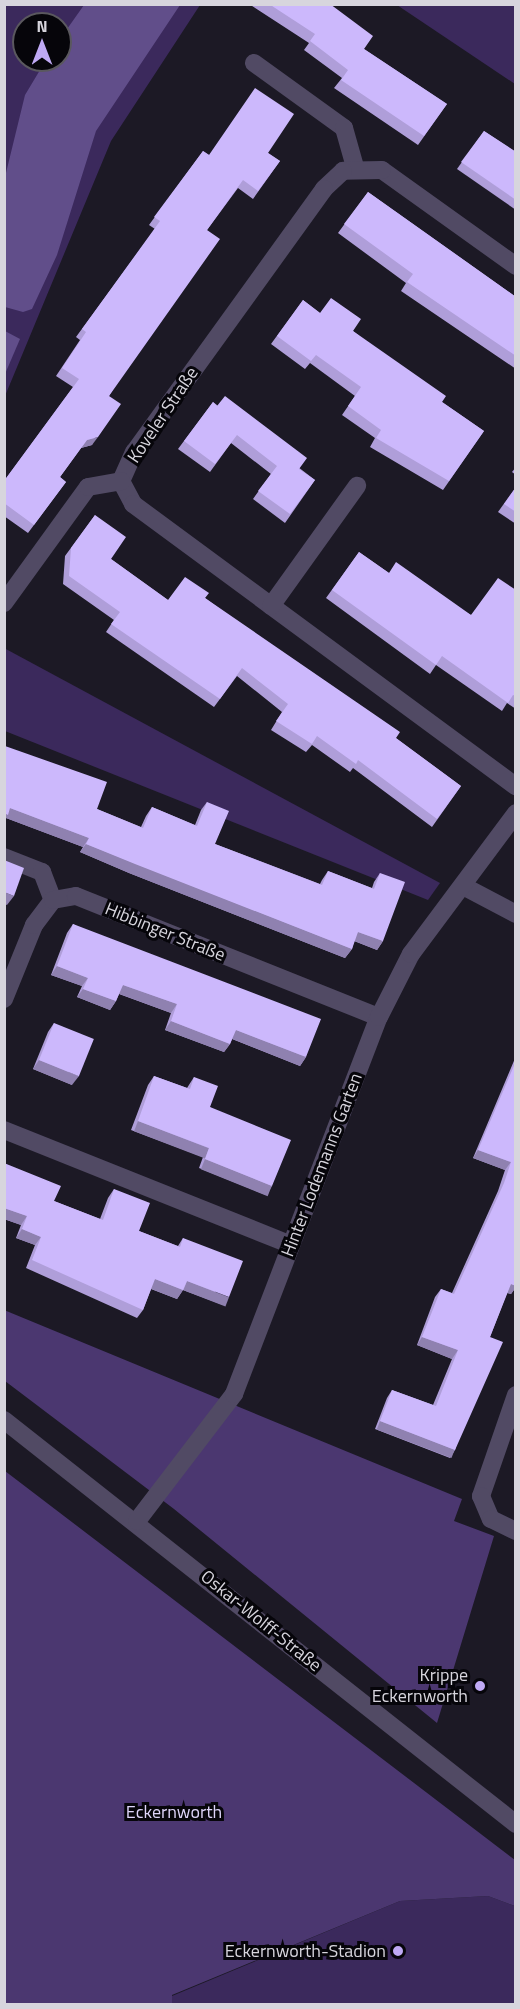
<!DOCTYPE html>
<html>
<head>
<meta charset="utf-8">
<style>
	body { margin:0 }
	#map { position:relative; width:520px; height:2009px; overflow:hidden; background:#1c1925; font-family:"Titillium Web",sans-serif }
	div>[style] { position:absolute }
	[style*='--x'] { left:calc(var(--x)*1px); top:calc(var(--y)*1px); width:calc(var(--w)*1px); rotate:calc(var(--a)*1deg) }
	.green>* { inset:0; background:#3b295c }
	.forest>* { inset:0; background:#4b3770 }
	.water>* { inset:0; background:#614e8a }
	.minor>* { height:18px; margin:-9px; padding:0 9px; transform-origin:9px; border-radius:9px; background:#514a64 }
	.wall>* { inset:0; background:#af9ed9 }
	.shaded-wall>* { inset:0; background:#8f81b0; transform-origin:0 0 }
	.building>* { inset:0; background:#ccb8fc; transform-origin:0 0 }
	.dots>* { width:16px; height:16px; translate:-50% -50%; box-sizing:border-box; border:3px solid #06050a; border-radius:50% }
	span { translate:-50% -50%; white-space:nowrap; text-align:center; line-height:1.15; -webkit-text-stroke:6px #06050a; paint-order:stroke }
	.street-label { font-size:18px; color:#d7d5dd }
	.poi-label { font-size:18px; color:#d7d5dd }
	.right { translate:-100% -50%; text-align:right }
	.park-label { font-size:18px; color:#dfd5fa }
	.frame { position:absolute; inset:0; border:6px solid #d7d5dd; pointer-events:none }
	.north { position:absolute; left:12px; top:12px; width:60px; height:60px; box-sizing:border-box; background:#06050a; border:2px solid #5a585e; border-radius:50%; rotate:0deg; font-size:16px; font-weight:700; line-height:24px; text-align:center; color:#d7d5dd }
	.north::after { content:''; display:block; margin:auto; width:21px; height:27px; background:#bfa9f4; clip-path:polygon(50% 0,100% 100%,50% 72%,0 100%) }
</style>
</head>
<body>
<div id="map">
	<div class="green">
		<div style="clip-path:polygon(evenodd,4px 5px,200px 5px,111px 141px,5px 396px,4px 5px,24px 24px,60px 24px,60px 60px,24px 60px,24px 24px)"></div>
		<div style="clip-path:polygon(397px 5px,515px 5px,515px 84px)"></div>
		<div style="clip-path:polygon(4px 648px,440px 883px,428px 900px,5px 731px)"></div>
		<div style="clip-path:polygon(488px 1896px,515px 1906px,515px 2004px,172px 2004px,172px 1996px,400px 1901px)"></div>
	</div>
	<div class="forest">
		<div style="clip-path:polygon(4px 1310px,462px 1499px,454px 1521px,494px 1536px,437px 1723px,174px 1509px,5px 1381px)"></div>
		<div style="clip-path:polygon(5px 1471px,515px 1860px,515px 1906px,488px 1896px,400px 1901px,172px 1995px,172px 2004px,5px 2004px)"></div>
	</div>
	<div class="water">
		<div style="clip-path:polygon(84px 5px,180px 5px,96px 131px,57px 255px,32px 309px,23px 312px,5px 307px,5px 177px,25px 95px,46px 60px,60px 60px,60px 39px)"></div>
		<div style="clip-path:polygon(5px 331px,20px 339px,5px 374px)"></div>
	</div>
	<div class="minor">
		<div style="--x:254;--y:63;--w:111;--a:35.8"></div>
		<div style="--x:344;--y:128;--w:41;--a:74.2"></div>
		<div style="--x:516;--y:266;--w:165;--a:-144.4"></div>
		<div style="--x:382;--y:170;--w:39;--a:179"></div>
		<div style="--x:343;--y:171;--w:26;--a:137"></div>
		<div style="--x:324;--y:189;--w:324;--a:125.8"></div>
		<div style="--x:134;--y:452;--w:32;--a:114"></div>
		<div style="--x:121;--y:481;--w:26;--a:62"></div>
		<div style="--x:133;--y:504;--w:476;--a:36.4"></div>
		<div style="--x:4;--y:603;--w:143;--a:-54.1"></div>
		<div style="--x:88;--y:487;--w:34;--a:-10"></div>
		<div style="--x:271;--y:606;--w:148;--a:-54.4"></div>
		<div style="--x:4;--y:857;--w:41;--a:21.5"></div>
		<div style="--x:42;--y:872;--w:30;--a:69"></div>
		<div style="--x:463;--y:886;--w:60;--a:27.8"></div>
		<div style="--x:4;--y:999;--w:80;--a:-67.9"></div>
		<div style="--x:34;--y:925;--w:31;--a:-53"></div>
		<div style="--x:53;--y:900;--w:23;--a:-10"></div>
		<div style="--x:76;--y:896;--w:326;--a:21.8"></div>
		<div style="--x:4;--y:1130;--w:309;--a:21.8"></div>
		<div style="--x:516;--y:1395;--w:107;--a:109.1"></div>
		<div style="--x:481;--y:1496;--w:25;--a:67"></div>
		<div style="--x:491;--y:1519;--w:28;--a:26"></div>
		<div style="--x:4;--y:1420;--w:652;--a:38.28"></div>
		<div style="--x:137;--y:1521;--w:160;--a:-52.6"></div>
		<div style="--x:234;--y:1394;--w:404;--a:-69"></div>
		<div style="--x:379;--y:1017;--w:71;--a:-63.1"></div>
		<div style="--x:411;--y:954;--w:176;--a:-53.3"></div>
	</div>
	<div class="wall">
		<div style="clip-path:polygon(249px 4px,330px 4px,364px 49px,447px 104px,418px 145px,334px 88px,342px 78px,304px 50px,309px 43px)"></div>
		<div style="clip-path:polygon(484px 131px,516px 152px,516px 210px,457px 169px)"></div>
		<div style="clip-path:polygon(203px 151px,209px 155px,268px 153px,280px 161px,253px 199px,238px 188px,207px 230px,109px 396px,92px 445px,81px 448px,60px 477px,66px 482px,28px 533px,4px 516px,4px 481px,73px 387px,56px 376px,80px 340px,76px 337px,155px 229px,149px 225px)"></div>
		<div style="clip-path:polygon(368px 192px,516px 297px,516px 369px,401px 291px,406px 283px,338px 233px)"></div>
		<div style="clip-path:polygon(303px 300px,320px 313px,353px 331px,442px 402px,484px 431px,443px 490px,370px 447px,375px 438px,342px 415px,355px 396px,310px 363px,305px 369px,271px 344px)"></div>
		<div style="clip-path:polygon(213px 402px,315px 480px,285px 523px,253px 499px,271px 474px,231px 443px,210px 472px,178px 449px)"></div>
		<div style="clip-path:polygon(516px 467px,516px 475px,512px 472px)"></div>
		<div style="clip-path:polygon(516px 487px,516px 524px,498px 512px)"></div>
		<div style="clip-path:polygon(95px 515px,111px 559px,168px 600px,205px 598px,461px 786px,432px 827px,353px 768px,350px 772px,312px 745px,306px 752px,271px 730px,282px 712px,237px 676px,214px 707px,106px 632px,114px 620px,63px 584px,65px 556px)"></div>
		<div style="clip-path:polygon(359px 552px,389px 573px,471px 615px,516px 590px,516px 709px,507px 703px,502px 711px,436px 665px,430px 674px,326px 598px)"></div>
		<div style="clip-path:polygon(4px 747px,97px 809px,141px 827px,146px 816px,152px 807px,195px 825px,201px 810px,207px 802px,215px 844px,320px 884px,322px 880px,328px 871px,372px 888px,374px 882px,380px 873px,383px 941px,377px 950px,354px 941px,352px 949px,345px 958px,129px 873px,80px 852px,83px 847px,6px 818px,4px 819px)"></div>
		<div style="clip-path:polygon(73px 924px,306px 1057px,300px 1066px,232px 1039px,230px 1044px,224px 1052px,165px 1030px,171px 1013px,119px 994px,116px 1001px,110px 1010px,77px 997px,82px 986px,51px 975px,67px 933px)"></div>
		<div style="clip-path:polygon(54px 1023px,72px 1085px,33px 1069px,48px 1032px)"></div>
		<div style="clip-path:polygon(516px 1056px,516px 1287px,511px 1294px,507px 1293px,490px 1337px,455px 1450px,450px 1458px,375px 1429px,387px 1398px,392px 1390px,433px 1405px,452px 1359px,417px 1345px,435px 1297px,441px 1289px,452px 1293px,498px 1191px,505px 1170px,473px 1158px)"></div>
		<div style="clip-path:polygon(154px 1076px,187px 1088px,194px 1077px,210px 1107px,272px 1186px,266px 1195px,199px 1168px,203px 1157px,131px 1130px,148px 1085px)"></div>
		<div style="clip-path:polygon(4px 1163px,54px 1201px,100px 1219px,108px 1198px,114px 1189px,139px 1231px,178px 1246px,183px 1238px,223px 1305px,183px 1290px,177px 1299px,151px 1289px,143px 1310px,137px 1318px,26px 1268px,35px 1245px,16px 1238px,21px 1225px,4px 1219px)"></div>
	</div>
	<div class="shaded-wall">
		<div style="clip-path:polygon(98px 437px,92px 445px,81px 448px,87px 440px)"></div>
		<div style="clip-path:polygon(10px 808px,89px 838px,83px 847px,6px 818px,4px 819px,4px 813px)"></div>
		<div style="clip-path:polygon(86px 844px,352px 949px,345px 958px,129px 873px,80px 852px)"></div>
		<div style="clip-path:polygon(4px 892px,14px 896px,7px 905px,4px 904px)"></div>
		<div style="clip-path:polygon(358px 932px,383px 941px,377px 950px,352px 940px)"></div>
		<div style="clip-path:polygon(57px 966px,88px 978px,82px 986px,51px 975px)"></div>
		<div style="clip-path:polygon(123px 985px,177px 1004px,171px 1013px,117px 993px)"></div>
		<div style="clip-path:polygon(83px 989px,116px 1001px,110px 1010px,77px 997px)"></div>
		<div style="clip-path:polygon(171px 1021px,230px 1044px,224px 1052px,165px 1030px)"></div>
		<div style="clip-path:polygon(236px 1030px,306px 1057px,300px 1066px,230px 1038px)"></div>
		<div style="clip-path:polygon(39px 1060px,79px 1076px,72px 1085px,33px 1069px)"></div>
		<div style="left:138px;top:1121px;width:76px;height:11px;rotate:21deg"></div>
		<div style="clip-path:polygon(478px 1150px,511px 1162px,505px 1170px,473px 1158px)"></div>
		<div style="left:205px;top:1159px;width:72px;height:11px;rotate:22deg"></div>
		<div style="clip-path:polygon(4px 1208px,27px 1216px,21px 1225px,4px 1219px)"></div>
		<div style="clip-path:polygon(22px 1229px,41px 1237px,35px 1245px,16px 1238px)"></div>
		<div style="clip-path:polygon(155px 1279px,183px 1290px,177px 1299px,149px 1288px)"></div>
		<div style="left:187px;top:1281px;width:45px;height:10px;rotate:21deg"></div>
		<div style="clip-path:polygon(511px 1284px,516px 1286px,516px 1287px,511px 1294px,505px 1292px)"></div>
		<div style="clip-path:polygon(422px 1337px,458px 1350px,452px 1359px,417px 1345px)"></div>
		<div style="left:380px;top:1421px;width:80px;height:9px;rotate:21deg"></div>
	</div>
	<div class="building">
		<div style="clip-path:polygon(269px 4px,330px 4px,373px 36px,364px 49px,447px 104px,424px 136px,341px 80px,348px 70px,310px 41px,315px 34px)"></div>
		<div style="clip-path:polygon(255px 88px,294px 114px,268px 153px,280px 161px,258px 191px,243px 180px,207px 230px,220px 239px,109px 396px,121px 404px,98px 437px,87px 440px,60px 477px,66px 482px,34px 525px,4px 503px,4px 481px,79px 379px,62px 368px,86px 332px,82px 329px,160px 221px,154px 217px,203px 151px,209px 155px)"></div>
		<div style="clip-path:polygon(484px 131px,516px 152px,516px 200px,461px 162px)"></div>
		<div style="clip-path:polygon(368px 192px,516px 297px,516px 356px,407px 282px,413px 274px,344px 224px)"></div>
		<div style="clip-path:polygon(331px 298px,361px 319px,353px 331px,446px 396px,442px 402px,484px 431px,449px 481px,376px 438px,381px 430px,348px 406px,361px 387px,316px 355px,311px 361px,277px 336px,303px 300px,320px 313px)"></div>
		<div style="clip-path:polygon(225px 396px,307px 458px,299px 469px,315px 480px,290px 514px,258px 491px,277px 466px,237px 435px,215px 464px,184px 441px,213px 402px,217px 406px)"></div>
		<div style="clip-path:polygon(516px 487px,516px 512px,504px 504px)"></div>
		<div style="clip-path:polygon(95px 515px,126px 537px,111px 559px,168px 600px,185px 577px,209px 593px,205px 598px,400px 732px,396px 738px,461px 786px,437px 819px,358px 760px,356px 764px,317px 736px,312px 744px,276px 721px,288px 704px,242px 668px,220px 699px,111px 624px,120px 612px,69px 576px,71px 548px)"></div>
		<div style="clip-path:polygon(359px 552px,389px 573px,396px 562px,471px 615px,498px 578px,516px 590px,516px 696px,513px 695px,508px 703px,442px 656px,436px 665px,332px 590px)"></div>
		<div style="clip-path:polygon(5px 746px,107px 782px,97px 809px,143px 828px,152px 807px,197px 826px,207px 802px,229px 811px,215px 844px,322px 885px,328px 871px,374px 889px,380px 873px,405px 882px,383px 941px,358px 932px,352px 949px,135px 864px,86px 844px,89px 838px,10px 808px,8px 815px,4px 813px,4px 748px)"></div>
		<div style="clip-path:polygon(4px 860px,24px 868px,14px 896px,4px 892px)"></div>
		<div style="clip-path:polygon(73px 924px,321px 1019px,306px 1057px,236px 1030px,230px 1044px,171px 1021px,177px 1004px,123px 985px,116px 1001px,83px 989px,88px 978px,57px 966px)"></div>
		<div style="left:54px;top:1023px;width:43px;height:40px;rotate:22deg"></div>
		<div style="clip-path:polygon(516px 1061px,516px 1286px,511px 1284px,490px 1337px,503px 1342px,455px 1450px,380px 1421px,392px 1390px,436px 1406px,458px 1350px,422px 1337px,441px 1289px,454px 1294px,504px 1183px,511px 1162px,478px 1150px)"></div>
		<div style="clip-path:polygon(154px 1076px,190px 1089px,194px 1077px,218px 1086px,210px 1107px,291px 1140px,272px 1186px,205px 1159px,209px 1148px,138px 1121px)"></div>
		<div style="clip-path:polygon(4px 1163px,61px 1186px,54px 1201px,103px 1220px,114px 1189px,150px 1203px,139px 1231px,180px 1247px,183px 1238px,243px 1261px,229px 1297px,187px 1281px,183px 1290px,155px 1279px,143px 1310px,32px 1260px,41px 1237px,22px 1229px,27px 1216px,4px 1208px)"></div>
	</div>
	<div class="dots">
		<div style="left:480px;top:1686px;background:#bfa9f4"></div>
		<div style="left:398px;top:1951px;background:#bfa9f4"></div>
	</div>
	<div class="street-label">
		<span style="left:163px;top:415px;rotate:-56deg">Koveler Straße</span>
		<span style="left:165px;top:932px;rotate:22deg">Hibbinger Straße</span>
		<span style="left:322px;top:1165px;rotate:-69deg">Hinter Lodemanns Garten</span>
		<span style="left:261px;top:1621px;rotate:39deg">Oskar-Wolff-Straße</span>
	</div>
	<div class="poi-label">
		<span class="right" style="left:468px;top:1686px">Krippe<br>Eckernworth</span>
		<span class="right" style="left:386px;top:1951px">Eckernworth-Stadion</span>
	</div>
	<div class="park-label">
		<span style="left:174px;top:1812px">Eckernworth</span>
	</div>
	<div class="frame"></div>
	<div class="north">N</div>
</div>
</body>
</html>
